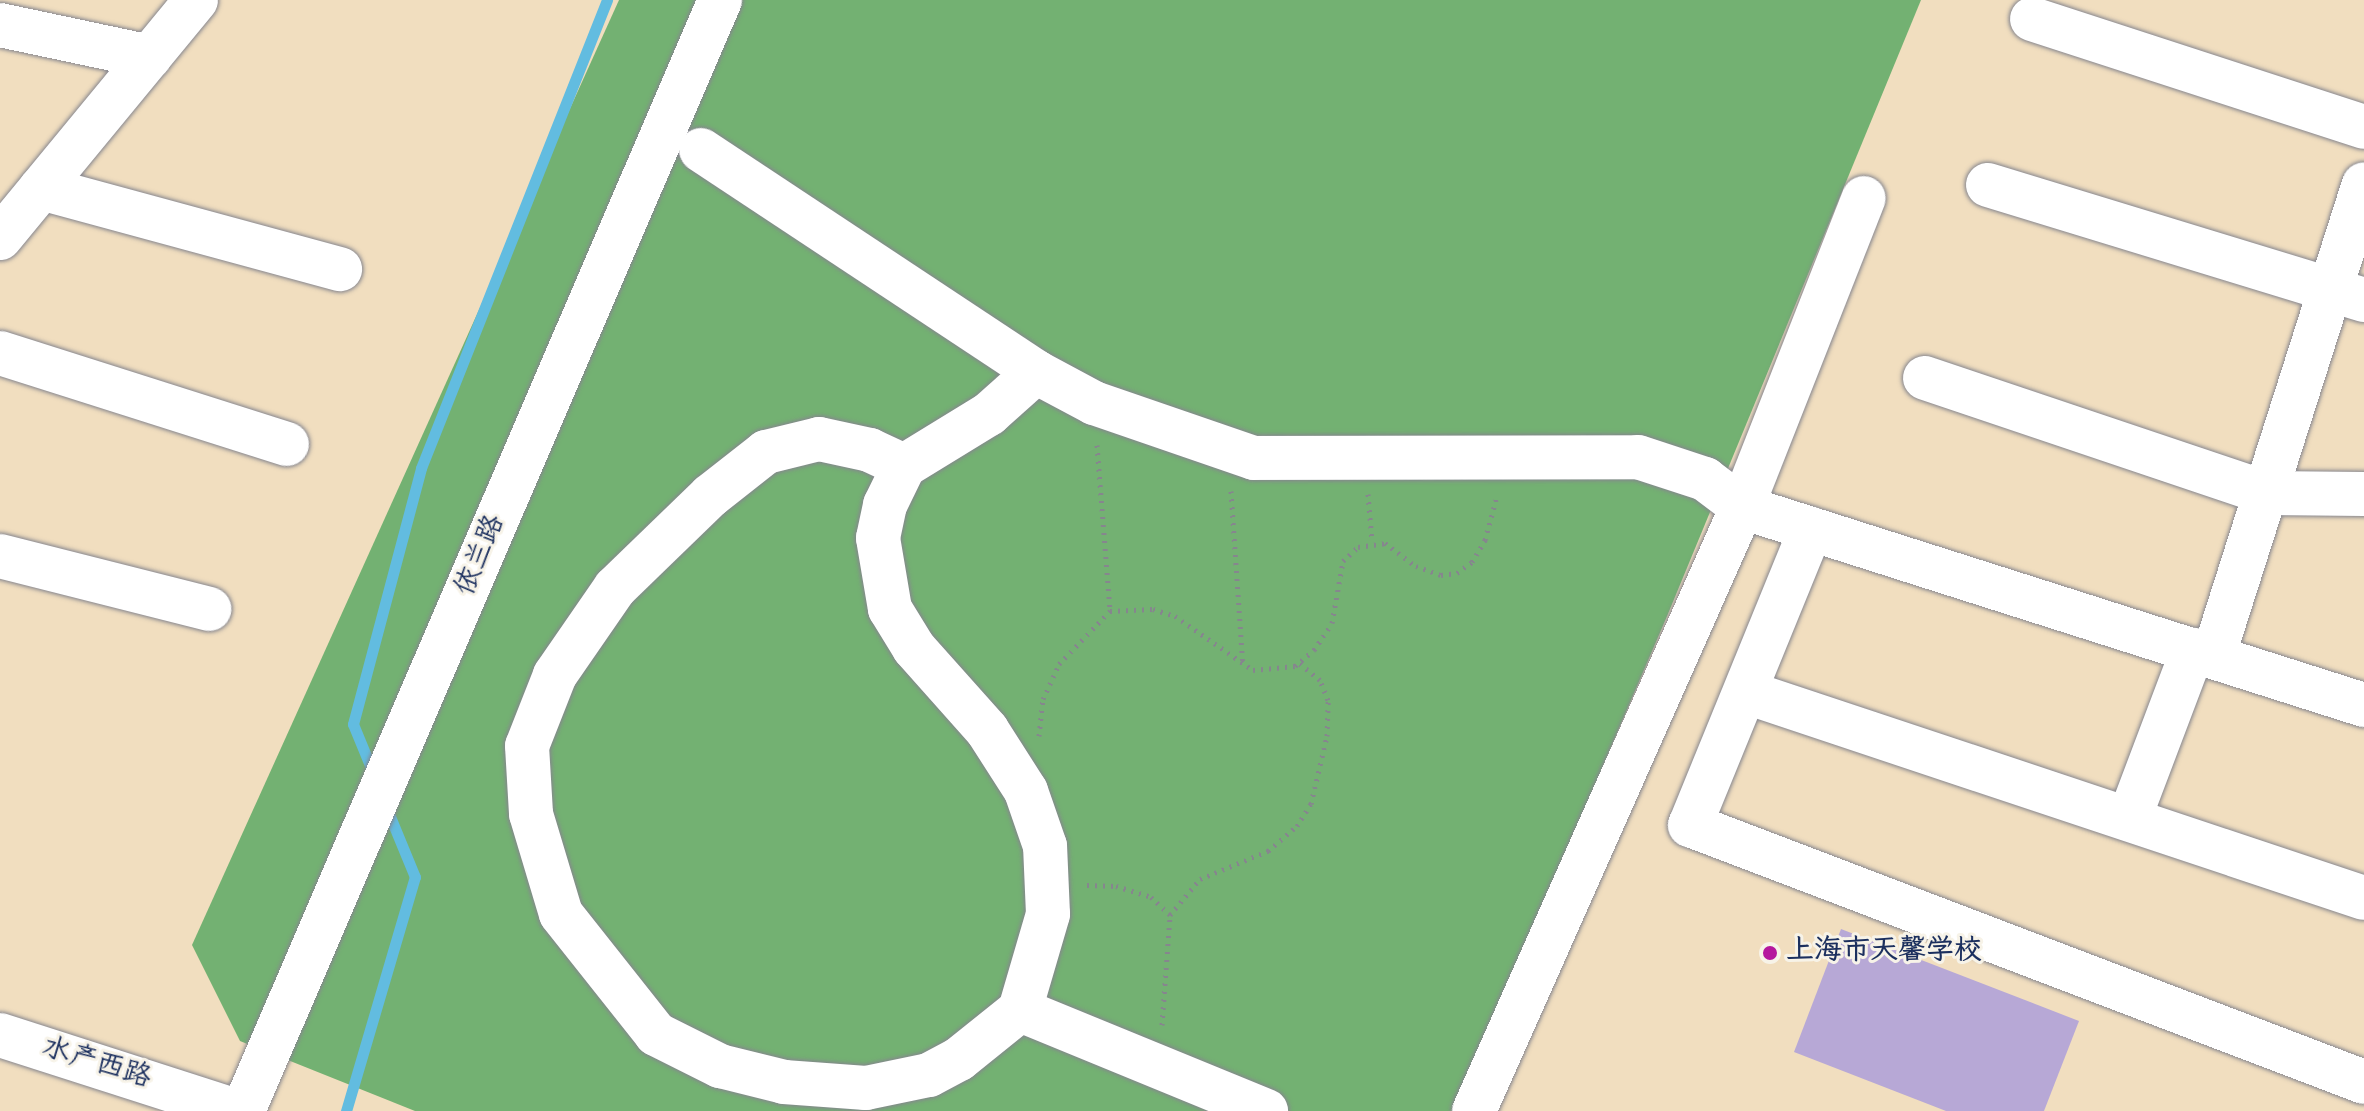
<!DOCTYPE html>
<html>
<head>
<meta charset="utf-8">
<style>
	body { margin:0 }
	#map { position:relative; width:2364px; height:1111px; overflow:hidden; background:#f1debf; font-family:"Gochi Hand","LXGW WenKai TC",sans-serif }
	div>[style] { position:absolute }
	[style*='--x'] { left:calc(var(--x)*1px); top:calc(var(--y)*1px); width:calc(var(--w)*1px); rotate:calc(var(--a)*1deg) }
	.forest>* { inset:0; background:#73b172 }
	.stream>* { height:11px; margin:-5.5px; padding:0 5.5px; transform-origin:5.5px; border-radius:5.5px; background:#62bce0 }
	.building>* { inset:0; background:#b7a8d6 }
	.path>* { height:5px; margin-top:-2.5px; transform-origin:0; background:repeating-linear-gradient(90deg,#86868e 0 2px,transparent 0 8px) }
	.roads { filter:drop-shadow(0 0 2px #86868e) drop-shadow(0 0 2px #86868e) }
	.minor>* { height:44px; margin:-22px; padding:0 22px; transform-origin:22px; border-radius:22px; background:#fff }
	.dots>* { width:22px; height:22px; translate:-50% -50%; box-sizing:border-box; border:4px solid #f7f3e8; border-radius:50% }
	span { translate:-50% -50%; white-space:nowrap; text-align:center; line-height:1.15; -webkit-text-stroke:6px #f7f3e8; paint-order:stroke }
	.street-label { font-size:28px; color:#1b2f5e }
	.poi-label { font-size:28px; color:#1b2f5e; font-weight:700 }
	.left { translate:0 -50%; text-align:left }
</style>
</head>
<body>
<div id="map">
	<div class="forest">
		<div style="clip-path:polygon(619px 0,1921px 0,1668px 614px,1455px 1111px,415px 1111px,240px 1041px,192px 945px)"></div>
	</div>
	<div class="stream">
		<div style="--x:374;--y:775;--w:55;--a:-112.4"></div>
		<div style="--x:353;--y:724;--w:265;--a:-75.1"></div>
		<div style="--x:421;--y:468;--w:504;--a:-68.33"></div>
		<div style="--x:346;--y:1111;--w:244;--a:-73.6"></div>
		<div style="--x:415;--y:877;--w:74;--a:-112.4"></div>
	</div>
	<div class="building">
		<div style="clip-path:polygon(1841px 929px,2079px 1021px,2044px 1111px,1946px 1111px,1794px 1052px)"></div>
	</div>
	<div class="path">
		<div style="--x:1097;--y:445;--w:167;--a:85.5"></div>
		<div style="--x:1231;--y:491;--w:174;--a:86.1"></div>
		<div style="--x:1368;--y:494;--w:47;--a:85.1"></div>
		<div style="--x:1039;--y:736;--w:37;--a:-84"></div>
		<div style="--x:1043;--y:699;--w:38;--a:-65"></div>
		<div style="--x:1059;--y:664;--w:74;--a:-46.1"></div>
		<div style="--x:1110;--y:611;--w:43;--a:-2.7"></div>
		<div style="--x:1153;--y:609;--w:23;--a:18"></div>
		<div style="--x:1175;--y:616;--w:95;--a:34.7"></div>
		<div style="--x:1253;--y:670;--w:42;--a:-5.4"></div>
		<div style="--x:1295;--y:666;--w:25;--a:-40"></div>
		<div style="--x:1314;--y:650;--w:32;--a:-56"></div>
		<div style="--x:1332;--y:623;--w:63;--a:-79.9"></div>
		<div style="--x:1343;--y:561;--w:21;--a:-43"></div>
		<div style="--x:1358;--y:547;--w:27;--a:-8"></div>
		<div style="--x:1385;--y:543;--w:39;--a:37"></div>
		<div style="--x:1416;--y:566;--w:27;--a:20"></div>
		<div style="--x:1441;--y:575;--w:16;--a:-7"></div>
		<div style="--x:1457;--y:573;--w:19;--a:-36"></div>
		<div style="--x:1472;--y:562;--w:26;--a:-59"></div>
		<div style="--x:1485;--y:540;--w:46;--a:-74.7"></div>
		<div style="--x:1087;--y:885;--w:29;--a:2"></div>
		<div style="--x:1116;--y:886;--w:37;--a:17"></div>
		<div style="--x:1151;--y:897;--w:26;--a:43"></div>
		<div style="--x:1162;--y:1025;--w:110;--a:-85.8"></div>
		<div style="--x:1170;--y:915;--w:47;--a:-50.2"></div>
		<div style="--x:1200;--y:879;--w:74;--a:-22.4"></div>
		<div style="--x:1268;--y:851;--w:38;--a:-41"></div>
		<div style="--x:1297;--y:826;--w:26;--a:-58"></div>
		<div style="--x:1311;--y:804;--w:70;--a:-76.8"></div>
		<div style="--x:1327;--y:736;--w:36;--a:-88"></div>
		<div style="--x:1328;--y:700;--w:22;--a:-112"></div>
		<div style="--x:1320;--y:680;--w:27;--a:-141"></div>
	</div>
	<div class="roads">
		<div class="minor">
			<div style="--x:2032;--y:19;--w:349;--a:18"></div>
			<div style="--x:0;--y:25;--w:153;--a:12"></div>
			<div style="--x:701;--y:150;--w:402;--a:33.5"></div>
			<div style="--x:1036;--y:372;--w:66;--a:28.1"></div>
			<div style="--x:1094;--y:403;--w:169;--a:19"></div>
			<div style="--x:1254;--y:458;--w:384;--a:-0.1"></div>
			<div style="--x:1638;--y:457;--w:71;--a:18.2"></div>
			<div style="--x:1705;--y:479;--w:46;--a:37.1"></div>
			<div style="--x:1742;--y:507;--w:653;--a:17.66"></div>
			<div style="--x:1988;--y:185;--w:393;--a:17"></div>
			<div style="--x:41;--y:188;--w:310;--a:15.2"></div>
			<div style="--x:0;--y:238;--w:308;--a:-50.5"></div>
			<div style="--x:0;--y:353;--w:301;--a:17.6"></div>
			<div style="--x:1925;--y:378;--w:360;--a:18.6"></div>
			<div style="--x:2266;--y:493;--w:98;--a:0.6"></div>
			<div style="--x:904;--y:466;--w:38;--a:-155"></div>
			<div style="--x:870;--y:450;--w:52;--a:-167.8"></div>
			<div style="--x:819;--y:439;--w:55;--a:166.2"></div>
			<div style="--x:766;--y:452;--w:71;--a:141.8"></div>
			<div style="--x:710;--y:496;--w:132;--a:135.9"></div>
			<div style="--x:615;--y:588;--w:106;--a:124.6"></div>
			<div style="--x:555;--y:675;--w:76;--a:111.5"></div>
			<div style="--x:527;--y:746;--w:68;--a:86.6"></div>
			<div style="--x:531;--y:814;--w:104;--a:73.3"></div>
			<div style="--x:561;--y:914;--w:153;--a:51.6"></div>
			<div style="--x:656;--y:1034;--w:72;--a:26.6"></div>
			<div style="--x:720;--y:1066;--w:66;--a:14"></div>
			<div style="--x:784;--y:1082;--w:82;--a:4.2"></div>
			<div style="--x:866;--y:1088;--w:64;--a:-11.7"></div>
			<div style="--x:929;--y:1075;--w:34;--a:-28"></div>
			<div style="--x:959;--y:1059;--w:78;--a:-38.8"></div>
			<div style="--x:1020;--y:1010;--w:266;--a:22.3"></div>
			<div style="--x:1811;--y:529;--w:320;--a:112.2"></div>
			<div style="--x:1690;--y:825;--w:721;--a:20.87"></div>
			<div style="--x:0;--y:556;--w:216;--a:14.2"></div>
			<div style="--x:2213;--y:657;--w:496;--a:-72.3"></div>
			<div style="--x:1746;--y:692;--w:651;--a:18.43"></div>
			<div style="--x:2129;--y:819;--w:181;--a:-69.3"></div>
			<div style="--x:1020;--y:1010;--w:100;--a:-73.7"></div>
			<div style="--x:1048;--y:914;--w:68;--a:-92.5"></div>
			<div style="--x:1045;--y:846;--w:58;--a:-109.1"></div>
			<div style="--x:1026;--y:791;--w:72;--a:-122.6"></div>
			<div style="--x:987;--y:730;--w:110;--a:-131.7"></div>
			<div style="--x:914;--y:648;--w:46;--a:-121.6"></div>
			<div style="--x:890;--y:609;--w:72;--a:-99.6"></div>
			<div style="--x:878;--y:538;--w:34;--a:-78"></div>
			<div style="--x:885;--y:505;--w:43;--a:-64"></div>
			<div style="--x:904;--y:466;--w:100;--a:-31.5"></div>
			<div style="--x:989;--y:414;--w:63;--a:-41.8"></div>
			<div style="--x:0;--y:1035;--w:249;--a:17.8"></div>
			<div style="--x:243;--y:1111;--w:1209;--a:-66.76"></div>
			<div style="--x:1474;--y:1111;--w:661;--a:-66.07"></div>
			<div style="--x:1742;--y:507;--w:332;--a:-68.5"></div>
		</div>
	</div>
	<div class="dots">
		<div style="left:1770px;top:953px;background:#b5179e"></div>
	</div>
	<div class="street-label">
		<span style="left:482px;top:556px;rotate:-67deg">依兰路</span>
		<span style="left:96px;top:1065px;rotate:17deg">水产西路</span>
	</div>
	<div class="poi-label">
		<span class="left" style="left:1786px;top:953px">上海市天馨学校</span>
	</div>
</div>
</body>
</html>
